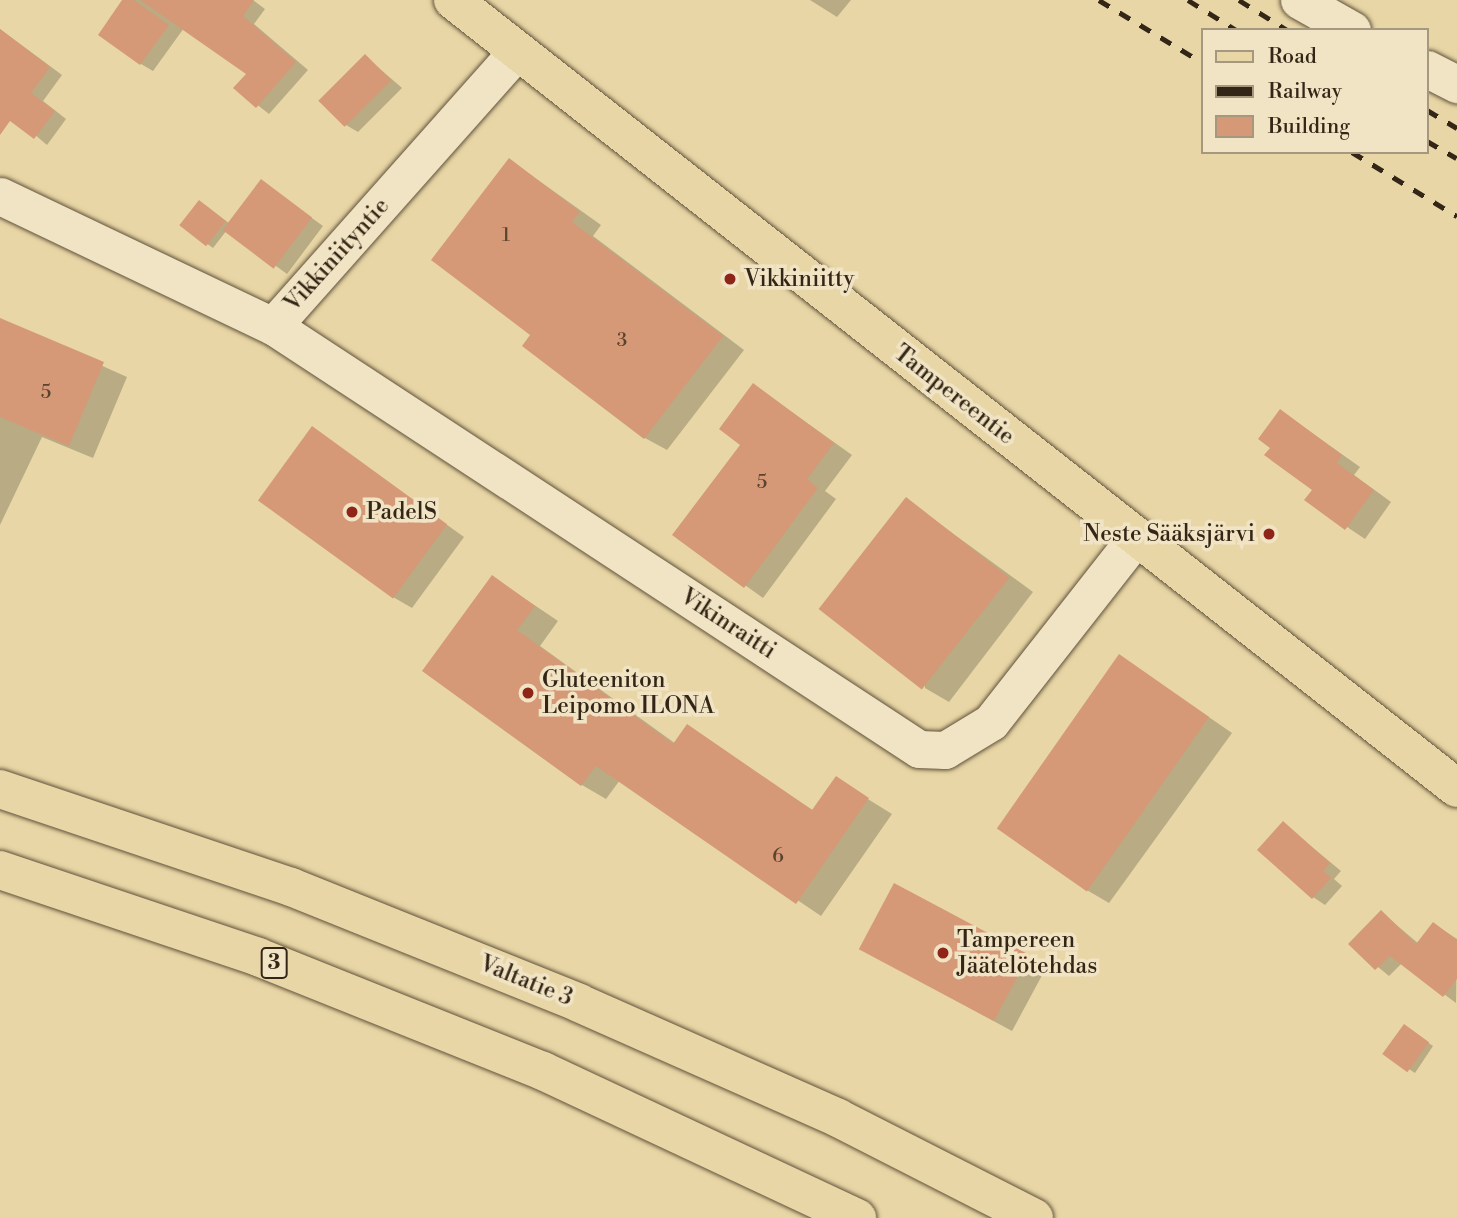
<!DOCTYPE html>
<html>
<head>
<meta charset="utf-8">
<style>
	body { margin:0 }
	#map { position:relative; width:1457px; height:1218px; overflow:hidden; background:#e8d6a6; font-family:"Libre Bodoni",serif }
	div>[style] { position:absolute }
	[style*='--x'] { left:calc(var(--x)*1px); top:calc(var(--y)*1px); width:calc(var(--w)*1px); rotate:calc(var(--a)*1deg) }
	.shadow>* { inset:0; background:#0003 }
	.building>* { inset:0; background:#d59977; transform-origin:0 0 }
	.roads { filter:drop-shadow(0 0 2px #61523a) drop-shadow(0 0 2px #61523a) }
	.minor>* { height:37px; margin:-18.5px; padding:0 18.5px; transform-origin:18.5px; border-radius:18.5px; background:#f0e4c5 }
	.major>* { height:38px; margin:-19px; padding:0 19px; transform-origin:19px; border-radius:19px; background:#e8d6a6 }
	.highway>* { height:38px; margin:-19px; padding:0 19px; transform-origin:19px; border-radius:19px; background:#e8d6a6 }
	.rail>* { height:5px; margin-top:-2.5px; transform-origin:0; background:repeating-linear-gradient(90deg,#342616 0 12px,transparent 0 24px) }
	.dots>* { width:19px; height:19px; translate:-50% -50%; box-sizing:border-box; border:4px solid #f0e4c5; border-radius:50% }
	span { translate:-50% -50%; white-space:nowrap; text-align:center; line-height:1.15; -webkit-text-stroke:7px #f0e4c5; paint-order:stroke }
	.number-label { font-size:19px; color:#5c432e }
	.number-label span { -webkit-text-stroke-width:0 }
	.shield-label span { padding:2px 5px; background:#f0e4c5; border:2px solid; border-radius:5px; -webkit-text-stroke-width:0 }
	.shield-label { font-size:21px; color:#342616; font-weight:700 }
	.street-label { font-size:23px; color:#342616 }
	.poi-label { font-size:23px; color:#342616 }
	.left { translate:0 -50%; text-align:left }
	.right { translate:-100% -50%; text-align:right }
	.legend { position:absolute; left:1201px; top:28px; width:228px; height:126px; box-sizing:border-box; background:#f0e4c5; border:2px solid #a5987f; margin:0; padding:9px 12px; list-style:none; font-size:21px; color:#342616 }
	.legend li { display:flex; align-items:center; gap:14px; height:35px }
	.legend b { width:35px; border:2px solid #a5987f }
</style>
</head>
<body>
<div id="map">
	<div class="shadow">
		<div style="clip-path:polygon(125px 0,253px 0,265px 9px,254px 24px,308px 70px,269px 114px,236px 88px,248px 73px,184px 28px,153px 71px,141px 64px)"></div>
		<div style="clip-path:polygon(810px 0,851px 0,837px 17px)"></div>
		<div style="clip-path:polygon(0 29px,62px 75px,43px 101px,66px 119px,47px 145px,0 105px)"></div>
		<div style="clip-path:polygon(365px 56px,402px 88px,358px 132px,346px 125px)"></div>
		<div style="clip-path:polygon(510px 160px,601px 225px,593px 236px,744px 350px,667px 450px,645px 438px)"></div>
		<div style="clip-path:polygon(262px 182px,323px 226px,287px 274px,227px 230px,213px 248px,181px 225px,205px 205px,230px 224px)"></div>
		<div style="clip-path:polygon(0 320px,127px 377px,93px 458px,42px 437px,0 525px)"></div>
		<div style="clip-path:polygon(754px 385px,852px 455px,825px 491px,836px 499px,763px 598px,675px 535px,742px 444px)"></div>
		<div style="clip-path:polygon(1281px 411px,1360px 467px,1354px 475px,1391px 502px,1365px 539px,1307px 500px,1314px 489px,1272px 447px)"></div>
		<div style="clip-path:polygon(312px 428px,464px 537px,412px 608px,393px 597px)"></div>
		<div style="clip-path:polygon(907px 500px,1033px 592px,949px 702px,925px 688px)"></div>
		<div style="clip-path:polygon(493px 577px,558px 621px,540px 646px,676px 744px,688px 727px,814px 811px,858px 793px,892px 814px,821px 916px,620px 780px,606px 799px,582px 785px,425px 670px)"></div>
		<div style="clip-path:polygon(1120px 656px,1232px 733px,1109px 903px,1085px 889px)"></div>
		<div style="clip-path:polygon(1283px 823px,1341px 871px,1334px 879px,1342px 886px,1325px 905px,1313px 897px)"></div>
		<div style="clip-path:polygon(1381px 912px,1419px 944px,1434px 924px,1457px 939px,1456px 1003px,1402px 963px,1389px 976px,1350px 944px)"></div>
		<div style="clip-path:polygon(1028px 957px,1046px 968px,1012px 1031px,879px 959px)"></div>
		<div style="clip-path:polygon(1410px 1030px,1433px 1046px,1415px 1073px,1386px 1054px)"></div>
	</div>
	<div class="building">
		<div style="clip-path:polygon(122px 0,134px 0,169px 25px,140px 65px,98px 35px)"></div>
		<div style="clip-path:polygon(140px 0,254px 0,243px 16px,296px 62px,256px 108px,233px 88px,246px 74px)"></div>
		<div style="clip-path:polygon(0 29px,50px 67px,31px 93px,55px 111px,34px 139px,10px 121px,0 135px)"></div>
		<div style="left:365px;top:54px;width:37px;height:66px;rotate:45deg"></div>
		<div style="clip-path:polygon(509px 158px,580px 212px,572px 222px,723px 336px,644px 439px,522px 346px,530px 335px,431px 260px)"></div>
		<div style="left:261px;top:179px;width:64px;height:64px;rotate:37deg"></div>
		<div style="left:199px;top:200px;width:34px;height:32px;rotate:38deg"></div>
		<div style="clip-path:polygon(0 318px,104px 362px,69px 446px,0 417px)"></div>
		<div style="clip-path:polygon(753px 383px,834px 443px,807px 479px,818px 488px,744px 588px,672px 535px,740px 445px,719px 429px)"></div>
		<div style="clip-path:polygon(1280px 409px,1342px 455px,1337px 463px,1374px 490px,1345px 530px,1304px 500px,1312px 490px,1264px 455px,1270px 448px,1258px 439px)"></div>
		<div style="left:312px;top:426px;width:167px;height:92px;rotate:36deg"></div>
		<div style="left:906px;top:497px;width:131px;height:142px;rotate:38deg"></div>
		<div style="clip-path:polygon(492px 575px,535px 606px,517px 630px,673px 744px,687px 724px,812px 810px,836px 776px,869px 798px,796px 904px,596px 766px,581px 786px,422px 671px)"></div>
		<div style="left:1119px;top:654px;width:110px;height:213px;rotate:35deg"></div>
		<div style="clip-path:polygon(1283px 821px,1330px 863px,1323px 871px,1331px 878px,1312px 899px,1257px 850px)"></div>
		<div style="left:894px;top:883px;width:153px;height:75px;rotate:28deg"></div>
		<div style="clip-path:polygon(1381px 910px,1416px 944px,1433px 922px,1457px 940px,1457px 979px,1443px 997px,1390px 956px,1375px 970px,1348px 944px)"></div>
		<div style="left:1404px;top:1024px;width:31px;height:37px;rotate:36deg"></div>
	</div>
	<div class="roads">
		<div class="minor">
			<div style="--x:1299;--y:0;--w:61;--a:29.5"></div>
			<div style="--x:1427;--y:69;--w:34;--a:27"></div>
			<div style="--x:0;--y:196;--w:302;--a:25.5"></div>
			<div style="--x:273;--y:326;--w:772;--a:33.22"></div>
			<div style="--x:919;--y:749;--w:26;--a:2"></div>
			<div style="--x:945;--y:750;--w:54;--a:-31.3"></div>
			<div style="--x:991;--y:722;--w:235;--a:-51.9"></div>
			<div style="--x:273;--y:326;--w:368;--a:-48.4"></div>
		</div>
		<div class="major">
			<div style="--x:453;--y:0;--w:1276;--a:38.13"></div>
		</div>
		<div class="highway">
			<div style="--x:0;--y:789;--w:307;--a:18.6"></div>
			<div style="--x:291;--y:887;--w:310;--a:21.9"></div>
			<div style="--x:579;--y:1003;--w:283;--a:23.9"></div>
			<div style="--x:838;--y:1118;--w:220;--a:27"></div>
			<div style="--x:0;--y:870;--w:272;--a:18.6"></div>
			<div style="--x:258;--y:957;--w:307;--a:21.8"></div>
			<div style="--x:543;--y:1071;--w:347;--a:25.1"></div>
		</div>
	</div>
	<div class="rail">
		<div style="--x:1099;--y:0;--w:122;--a:31.2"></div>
		<div style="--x:1188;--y:0;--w:57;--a:32"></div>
		<div style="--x:1239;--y:0;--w:57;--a:32"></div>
		<div style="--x:1427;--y:110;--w:35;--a:31"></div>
		<div style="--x:1427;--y:141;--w:34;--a:30"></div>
		<div style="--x:1352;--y:152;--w:123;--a:31.4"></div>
	</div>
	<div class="dots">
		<div style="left:730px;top:279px;background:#8f2418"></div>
		<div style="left:352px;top:512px;background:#8f2418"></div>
		<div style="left:1269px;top:534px;background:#8f2418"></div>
		<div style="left:528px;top:693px;background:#8f2418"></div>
		<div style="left:943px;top:953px;background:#8f2418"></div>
	</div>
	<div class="number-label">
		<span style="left:506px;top:236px">1</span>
		<span style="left:622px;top:341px">3</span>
		<span style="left:46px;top:393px">5</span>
		<span style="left:762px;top:483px">5</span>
		<span style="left:778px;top:857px">6</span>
	</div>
	<div class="shield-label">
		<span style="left:274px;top:963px">3</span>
	</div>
	<div class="street-label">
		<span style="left:337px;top:255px;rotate:-48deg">Vikkiniityntie</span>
		<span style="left:954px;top:395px;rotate:38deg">Tampereentie</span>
		<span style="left:728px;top:624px;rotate:33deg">Vikinraitti</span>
		<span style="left:526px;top:981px;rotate:22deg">Valtatie 3</span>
	</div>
	<div class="poi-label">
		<span class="left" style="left:744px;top:279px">Vikkiniitty</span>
		<span class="left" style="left:366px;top:512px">PadelS</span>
		<span class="right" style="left:1255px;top:534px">Neste Sääksjärvi</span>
		<span class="left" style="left:542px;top:693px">Gluteeniton<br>Leipomo ILONA</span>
		<span class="left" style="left:957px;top:953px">Tampereen<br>Jäätelötehdas</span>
	</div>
	<ul class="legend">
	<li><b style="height:9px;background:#e8d6a6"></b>Road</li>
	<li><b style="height:9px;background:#342616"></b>Railway</li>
	<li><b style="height:19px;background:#d59977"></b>Building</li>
	</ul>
</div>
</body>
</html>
